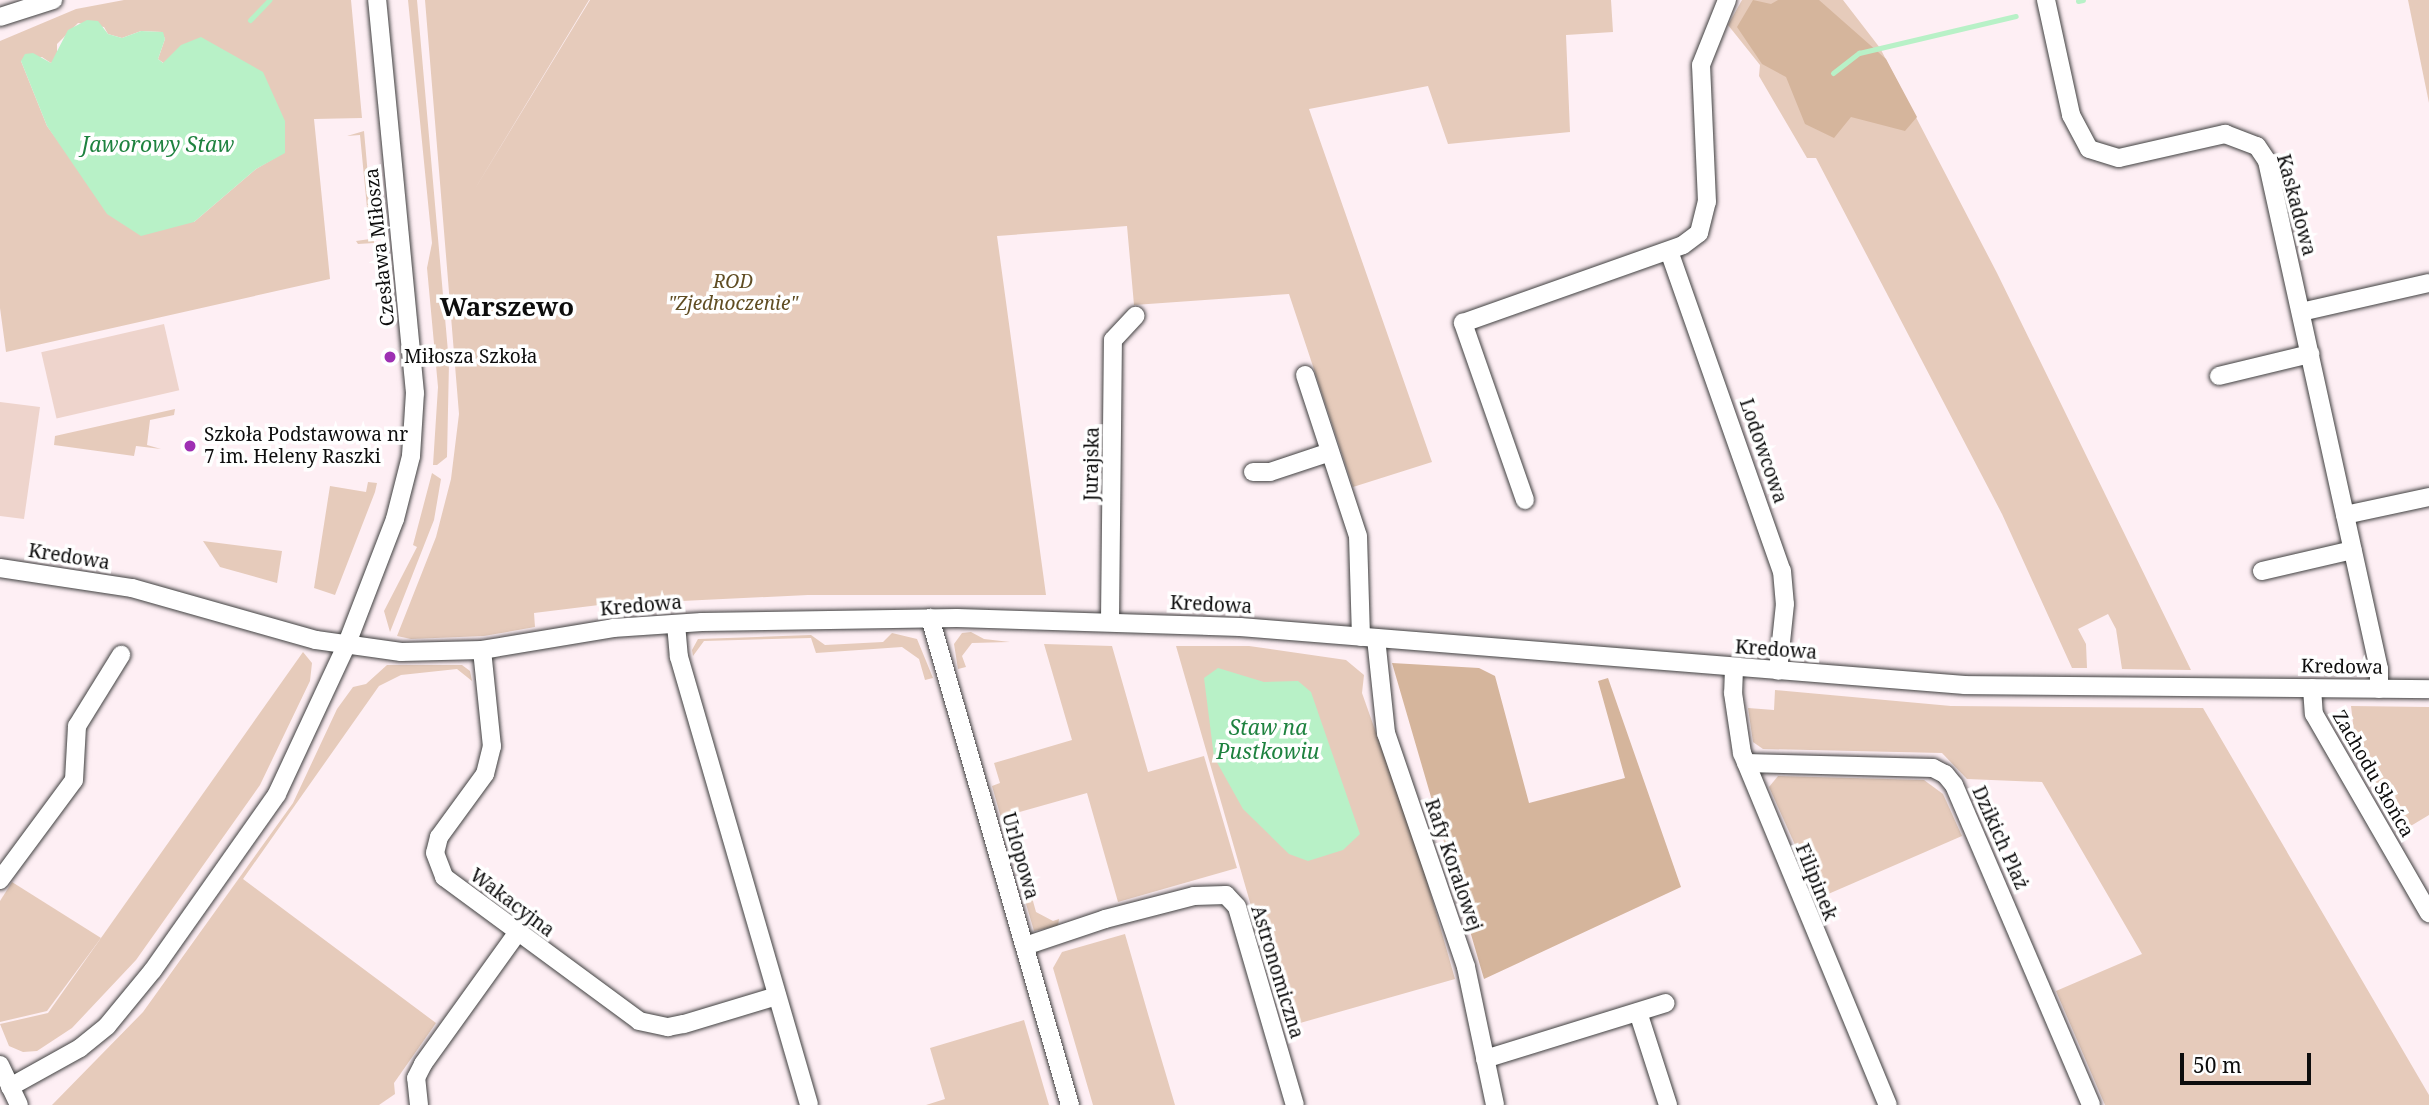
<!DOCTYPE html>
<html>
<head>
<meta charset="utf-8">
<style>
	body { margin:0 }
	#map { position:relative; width:2429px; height:1105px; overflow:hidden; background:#feeff4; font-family:"Noto Serif",serif }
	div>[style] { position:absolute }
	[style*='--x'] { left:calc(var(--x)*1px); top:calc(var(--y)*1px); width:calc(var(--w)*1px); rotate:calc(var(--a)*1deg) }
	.green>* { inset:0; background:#e6cbbb }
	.forest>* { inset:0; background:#d5b59c }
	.pitch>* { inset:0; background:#eed4cc; transform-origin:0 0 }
	.water>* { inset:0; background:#b8f1c7 }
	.stream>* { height:5px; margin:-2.5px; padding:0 2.5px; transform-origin:2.5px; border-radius:2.5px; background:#b8f1c7 }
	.roads { filter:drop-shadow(0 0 2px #404040) drop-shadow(0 0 2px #404040) }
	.minor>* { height:18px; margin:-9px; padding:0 9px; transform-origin:9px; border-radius:9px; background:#fff }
	.dots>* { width:19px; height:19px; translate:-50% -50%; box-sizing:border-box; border:4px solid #fff; border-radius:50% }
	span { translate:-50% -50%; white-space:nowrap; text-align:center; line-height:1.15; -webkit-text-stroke:7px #fff; paint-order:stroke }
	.street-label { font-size:19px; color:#0d0d0d }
	.park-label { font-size:19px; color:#604d23; font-style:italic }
	.poi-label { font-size:19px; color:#0d0d0d }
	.left { translate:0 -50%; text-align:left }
	.water-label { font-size:21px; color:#1e823f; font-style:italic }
	.district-label { font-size:26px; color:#0d0d0d; font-weight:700 }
	.scale { position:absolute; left:2180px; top:1053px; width:131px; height:32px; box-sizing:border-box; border:4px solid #0d0d0d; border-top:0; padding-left:9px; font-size:21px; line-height:24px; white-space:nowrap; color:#0d0d0d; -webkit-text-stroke:5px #fff; paint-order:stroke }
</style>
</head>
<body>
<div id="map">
	<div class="green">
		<div style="clip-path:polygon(evenodd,124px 0,351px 0,362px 118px,314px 119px,330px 279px,6px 352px,0 308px,0 41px,76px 9px,124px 0,78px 23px,104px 27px,108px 34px,122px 38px,141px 31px,162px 32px,165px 39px,158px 59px,285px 152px,256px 169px,194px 222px,75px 164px,47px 126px,21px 61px,42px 57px,51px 63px,57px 59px,57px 44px,78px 23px)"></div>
		<div style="clip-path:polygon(408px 0,417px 0,449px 363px,447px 457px,437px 465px,433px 465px,438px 387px,427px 268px,432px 243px)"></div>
		<div style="clip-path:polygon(425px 0,589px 0,473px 192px,590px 0,1611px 0,1613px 32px,1566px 35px,1570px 132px,1448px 144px,1428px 86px,1309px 109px,1432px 462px,1353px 487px,1289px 294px,1134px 305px,1127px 226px,997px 236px,1046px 595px,808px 595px,599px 605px,534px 613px,535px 627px,484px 636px,411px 639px,397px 636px,436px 537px,451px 479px,459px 414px)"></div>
		<div style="clip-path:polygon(1742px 0,1843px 0,1880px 48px,1997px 273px,2191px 670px,2122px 669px,2116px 629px,2108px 614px,2078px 629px,2086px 644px,2087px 668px,2072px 668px,2002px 514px,1816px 158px,1807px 158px,1759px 76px,1760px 65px,1728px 25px)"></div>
		<div style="clip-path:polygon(2408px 0,2429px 0,2429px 103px)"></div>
		<div style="clip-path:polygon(364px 131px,374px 243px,358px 244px,356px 241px,370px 239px,360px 135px,347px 136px)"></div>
		<div style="clip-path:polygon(175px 409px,174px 415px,150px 420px,147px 445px,161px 449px,136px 446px,134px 456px,54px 445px,55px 436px)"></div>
		<div style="clip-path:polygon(432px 473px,441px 479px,434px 520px,390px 632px,384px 611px,417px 547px,413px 545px)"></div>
		<div style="clip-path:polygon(368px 482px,377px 483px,375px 492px,335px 595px,314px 588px,330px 486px,366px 492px)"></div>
		<div style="clip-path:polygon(203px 541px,282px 551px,277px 583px,220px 567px)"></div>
		<div style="clip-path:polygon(971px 632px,984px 639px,1010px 642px,972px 643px,962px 656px,966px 667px,958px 669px,954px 644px,962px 633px)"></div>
		<div style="clip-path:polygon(892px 633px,917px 639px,933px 678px,925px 680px,919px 659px,902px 647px,816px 653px,811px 638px,704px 641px,693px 656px,692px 650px,698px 639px,811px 635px,825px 645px,883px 642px)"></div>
		<div style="clip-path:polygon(1044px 644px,1112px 646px,1148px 772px,1204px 756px,1237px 868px,1118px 902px,1087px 793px,1009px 815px,1018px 847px,1010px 849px,992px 786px,1000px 783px,994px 763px,1072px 740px)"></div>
		<div style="clip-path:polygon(1176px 646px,1249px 646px,1346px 660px,1364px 675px,1362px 693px,1421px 860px,1455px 979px,1286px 1027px)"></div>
		<div style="clip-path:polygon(303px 652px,312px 663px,310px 681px,260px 785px,136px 960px,72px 1028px,37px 1051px,23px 1052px,9px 1046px,0 1024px,48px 1013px)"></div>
		<div style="clip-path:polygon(387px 665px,462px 665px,470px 671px,472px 681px,457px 669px,401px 675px,379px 686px,243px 879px,436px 1023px,394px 1083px,395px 1094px,379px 1105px,52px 1105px,143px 1012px,293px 803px,337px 709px,353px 687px,366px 684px)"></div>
		<div style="clip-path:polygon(1775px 690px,1951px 706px,2203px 708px,2429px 1095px,2429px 1105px,2105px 1105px,2056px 991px,2142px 954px,2042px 782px,1967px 779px,1942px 753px,1763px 749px,1753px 742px,1748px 708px,1774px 710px)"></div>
		<div style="clip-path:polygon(2351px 706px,2429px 707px,2429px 815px,2399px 833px,2340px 731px,2354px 732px)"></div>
		<div style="clip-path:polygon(1778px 776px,1924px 780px,1943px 794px,1962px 836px,1819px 898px,1769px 787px)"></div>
		<div style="clip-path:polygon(1022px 861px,1036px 912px,1053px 921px,1059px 919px,1058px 926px,1034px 931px,1014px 863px)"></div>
		<div style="clip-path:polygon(12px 882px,101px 938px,47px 1011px,0 1022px,0 901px)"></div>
		<div style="clip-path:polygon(1125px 934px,1148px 1014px,1175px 1105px,1093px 1105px,1053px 968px,1062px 952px)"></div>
		<div style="clip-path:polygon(1024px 1020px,1049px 1105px,926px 1105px,945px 1099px,930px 1048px)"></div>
	</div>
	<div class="forest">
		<div style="clip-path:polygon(1753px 0,1771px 4px,1778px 0,1819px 0,1886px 59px,1917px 117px,1905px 131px,1851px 117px,1834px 138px,1805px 124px,1786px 77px,1762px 64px,1737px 27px)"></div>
		<div style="clip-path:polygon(1392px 663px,1479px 668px,1495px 676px,1529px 803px,1625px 778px,1598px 681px,1608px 678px,1681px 887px,1484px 979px)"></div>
	</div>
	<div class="pitch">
		<div style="left:164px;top:324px;width:68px;height:126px;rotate:77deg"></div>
		<div style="clip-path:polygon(0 402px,40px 407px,24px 519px,0 516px)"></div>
	</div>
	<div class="water">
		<div style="clip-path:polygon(87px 20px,98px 21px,108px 34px,122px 38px,141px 31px,163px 32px,165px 39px,158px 59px,163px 63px,181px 45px,201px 37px,263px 72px,285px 121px,285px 153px,256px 169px,194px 222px,141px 236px,107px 214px,47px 126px,21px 61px,25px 54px,33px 53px,51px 63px,68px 30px)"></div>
		<div style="clip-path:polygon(1218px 668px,1264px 682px,1298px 681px,1311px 692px,1360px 834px,1343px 850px,1308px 861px,1289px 854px,1243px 809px,1214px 757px,1204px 678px)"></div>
	</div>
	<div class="stream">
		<div style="--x:2078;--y:1;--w:5;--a:-11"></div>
		<div style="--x:250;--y:20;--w:28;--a:-46"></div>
		<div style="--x:1833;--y:73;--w:33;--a:-38"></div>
		<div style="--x:1859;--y:53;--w:161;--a:-13.3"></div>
	</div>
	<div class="roads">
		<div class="minor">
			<div style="--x:2046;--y:0;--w:118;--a:77.7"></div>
			<div style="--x:2071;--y:115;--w:38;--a:62"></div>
			<div style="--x:2089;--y:149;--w:31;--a:17"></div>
			<div style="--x:2119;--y:158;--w:109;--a:-12.8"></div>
			<div style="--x:2225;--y:134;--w:34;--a:21"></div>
			<div style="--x:2257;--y:146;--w:18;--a:56"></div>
			<div style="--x:2267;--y:161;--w:520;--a:77.57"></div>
			<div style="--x:2379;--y:669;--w:20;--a:90"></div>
			<div style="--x:0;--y:17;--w:56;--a:-17.8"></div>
			<div style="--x:1669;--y:251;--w:339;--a:70.6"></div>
			<div style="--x:1782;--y:571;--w:33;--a:85"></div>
			<div style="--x:1785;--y:604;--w:67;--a:96"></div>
			<div style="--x:2301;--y:312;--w:131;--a:-12.8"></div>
			<div style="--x:1305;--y:375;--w:169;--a:71.8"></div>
			<div style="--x:1358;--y:536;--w:101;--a:88.3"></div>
			<div style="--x:2219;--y:376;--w:94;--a:-13.6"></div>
			<div style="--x:1253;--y:472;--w:17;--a:0"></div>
			<div style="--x:1270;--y:472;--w:63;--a:-18.4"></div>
			<div style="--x:1525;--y:500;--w:188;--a:-109.3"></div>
			<div style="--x:1463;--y:323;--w:233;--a:-19.5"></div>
			<div style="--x:1683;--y:245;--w:20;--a:-37"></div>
			<div style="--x:1699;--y:233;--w:32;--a:-76"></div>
			<div style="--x:1707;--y:202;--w:137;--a:-92.5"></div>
			<div style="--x:1701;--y:65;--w:70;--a:-68.2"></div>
			<div style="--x:2345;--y:515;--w:86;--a:-12.1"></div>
			<div style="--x:0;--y:568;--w:134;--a:8.6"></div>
			<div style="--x:132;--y:588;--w:191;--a:15.8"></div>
			<div style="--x:316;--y:640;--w:86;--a:8"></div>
			<div style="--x:401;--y:652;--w:81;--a:-1.4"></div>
			<div style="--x:482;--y:650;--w:133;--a:-9.5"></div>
			<div style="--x:613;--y:628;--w:89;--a:-3.9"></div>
			<div style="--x:702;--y:622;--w:255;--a:-0.9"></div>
			<div style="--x:957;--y:618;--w:283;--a:1.8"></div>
			<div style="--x:1240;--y:627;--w:727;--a:4.57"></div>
			<div style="--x:1965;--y:685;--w:464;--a:0.5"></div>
			<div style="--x:2262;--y:571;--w:93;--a:-13"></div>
			<div style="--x:930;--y:618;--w:507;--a:73.96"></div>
			<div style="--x:1110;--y:621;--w:281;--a:-89.4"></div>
			<div style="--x:1113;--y:340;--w:33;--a:-47"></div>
			<div style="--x:676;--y:624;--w:33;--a:85"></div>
			<div style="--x:679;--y:657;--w:466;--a:73.8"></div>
			<div style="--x:1376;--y:638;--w:96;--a:84"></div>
			<div style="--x:1386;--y:733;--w:247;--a:71.1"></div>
			<div style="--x:1466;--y:967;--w:141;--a:78.1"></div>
			<div style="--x:482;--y:650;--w:97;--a:84.1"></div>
			<div style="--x:492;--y:746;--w:29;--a:104"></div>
			<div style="--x:485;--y:774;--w:78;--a:126.1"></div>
			<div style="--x:439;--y:837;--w:16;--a:104"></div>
			<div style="--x:435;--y:853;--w:26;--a:69"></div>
			<div style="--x:444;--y:877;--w:242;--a:36.4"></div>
			<div style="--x:639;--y:1021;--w:30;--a:12"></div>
			<div style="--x:668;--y:1027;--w:16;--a:-11"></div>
			<div style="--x:684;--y:1024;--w:97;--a:-16.8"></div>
			<div style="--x:1734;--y:668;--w:25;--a:92"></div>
			<div style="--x:1733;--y:693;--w:61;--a:81.5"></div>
			<div style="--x:1742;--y:753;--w:381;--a:67.5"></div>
			<div style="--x:2312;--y:688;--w:26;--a:86"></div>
			<div style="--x:2314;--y:714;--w:230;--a:60"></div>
			<div style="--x:1746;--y:763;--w:187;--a:1.5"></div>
			<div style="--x:1933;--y:768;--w:13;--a:27"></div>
			<div style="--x:1945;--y:774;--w:14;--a:51"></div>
			<div style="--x:1954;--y:785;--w:348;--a:66.8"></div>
			<div style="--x:0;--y:880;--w:124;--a:-53.5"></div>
			<div style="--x:74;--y:780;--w:54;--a:-86.8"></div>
			<div style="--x:77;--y:726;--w:84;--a:-58.2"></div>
			<div style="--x:1025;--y:946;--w:84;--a:-18.6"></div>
			<div style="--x:1105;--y:919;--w:92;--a:-14.5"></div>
			<div style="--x:1194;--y:896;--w:32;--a:-2"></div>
			<div style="--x:1226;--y:895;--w:16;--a:47"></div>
			<div style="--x:1237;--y:907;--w:206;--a:73.7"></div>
			<div style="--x:1638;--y:1012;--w:98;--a:72.1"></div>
			<div style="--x:1485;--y:1059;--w:189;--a:-17.2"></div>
			<div style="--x:0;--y:1065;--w:44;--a:64.6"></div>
			<div style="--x:10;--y:1087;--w:80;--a:-29.1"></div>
			<div style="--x:80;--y:1048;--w:35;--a:-39"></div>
			<div style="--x:107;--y:1026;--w:72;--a:-50.6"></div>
			<div style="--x:153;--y:970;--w:215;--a:-54.8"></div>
			<div style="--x:277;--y:794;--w:163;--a:-65"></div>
			<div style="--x:346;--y:646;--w:136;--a:-68.9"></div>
			<div style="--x:395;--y:519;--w:65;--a:-75.7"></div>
			<div style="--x:411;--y:456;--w:63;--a:-86.4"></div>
			<div style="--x:415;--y:393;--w:395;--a:-95.5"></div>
			<div style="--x:419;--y:1105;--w:27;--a:-96"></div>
			<div style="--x:416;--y:1078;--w:16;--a:-63"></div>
			<div style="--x:423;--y:1064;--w:161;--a:-54.3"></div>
		</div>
	</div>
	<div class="dots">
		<div style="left:390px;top:357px;background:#9e30b3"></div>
		<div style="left:190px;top:446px;background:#9e30b3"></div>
	</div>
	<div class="street-label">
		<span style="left:2296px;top:205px;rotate:75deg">Kaskadowa</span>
		<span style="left:380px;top:247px;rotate:-96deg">Czesława Miłosza</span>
		<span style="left:1763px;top:451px;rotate:71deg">Lodowcowa</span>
		<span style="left:1092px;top:464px;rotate:-89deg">Jurajska</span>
		<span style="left:69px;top:557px;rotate:9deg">Kredowa</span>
		<span style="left:1211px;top:605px;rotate:3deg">Kredowa</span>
		<span style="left:641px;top:606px;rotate:-5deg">Kredowa</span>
		<span style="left:1776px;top:650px;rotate:4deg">Kredowa</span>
		<span style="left:2342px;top:667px;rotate:1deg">Kredowa</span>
		<span style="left:2373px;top:774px;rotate:60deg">Zachodu Słońca</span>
		<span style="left:2000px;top:838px;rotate:66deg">Dzikich Plaż</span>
		<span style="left:1020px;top:856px;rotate:74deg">Urlopowa</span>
		<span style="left:1453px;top:865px;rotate:71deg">Rafy Koralowej</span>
		<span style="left:1816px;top:882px;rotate:68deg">Filipinek</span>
		<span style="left:512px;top:903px;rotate:37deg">Wakacyjna</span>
		<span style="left:1277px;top:972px;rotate:73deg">Astronomiczna</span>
	</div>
	<div class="park-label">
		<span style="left:733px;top:293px">ROD<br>"Zjednoczenie"</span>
	</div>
	<div class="poi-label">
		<span class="left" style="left:404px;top:357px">Miłosza Szkoła</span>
		<span class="left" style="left:204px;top:446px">Szkoła Podstawowa nr<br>7 im. Heleny Raszki</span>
	</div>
	<div class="water-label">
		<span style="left:158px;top:144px">Jaworowy Staw</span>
		<span style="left:1268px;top:739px">Staw na<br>Pustkowiu</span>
	</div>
	<div class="district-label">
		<span style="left:507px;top:307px">Warszewo</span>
	</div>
	<div class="scale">50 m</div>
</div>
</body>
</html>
